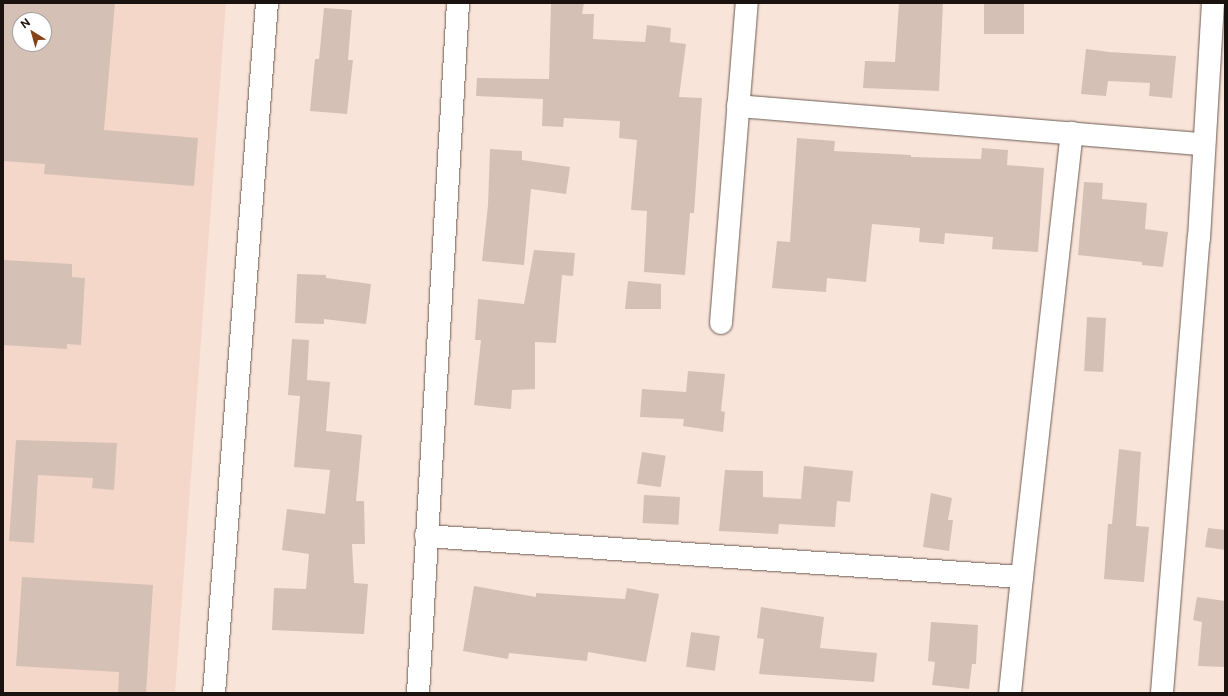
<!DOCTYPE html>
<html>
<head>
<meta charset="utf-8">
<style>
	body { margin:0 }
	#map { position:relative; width:1228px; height:696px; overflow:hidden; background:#f9e4d9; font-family:"Public Sans",sans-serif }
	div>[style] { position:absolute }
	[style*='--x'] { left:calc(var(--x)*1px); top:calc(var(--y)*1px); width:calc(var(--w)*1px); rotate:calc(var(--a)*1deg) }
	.built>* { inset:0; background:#f4d7c9 }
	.building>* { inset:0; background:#d4c0b5; transform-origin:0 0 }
	.roads { filter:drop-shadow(0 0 1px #6c5b52) drop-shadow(0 0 1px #6c5b52) }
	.minor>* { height:22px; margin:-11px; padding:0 11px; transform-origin:11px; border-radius:11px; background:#fff }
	span { translate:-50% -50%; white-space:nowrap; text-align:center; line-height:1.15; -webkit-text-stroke:3px #fff; paint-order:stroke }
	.frame { position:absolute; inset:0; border:4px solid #19120f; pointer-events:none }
	.north { position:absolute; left:12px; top:12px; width:40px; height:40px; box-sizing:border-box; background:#fff; border:1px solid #a3a09f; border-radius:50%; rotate:323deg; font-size:11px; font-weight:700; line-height:16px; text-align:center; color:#19120f }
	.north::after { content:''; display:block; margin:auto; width:14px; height:18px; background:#874318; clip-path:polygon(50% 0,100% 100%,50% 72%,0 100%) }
</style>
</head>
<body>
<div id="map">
	<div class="built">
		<div style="clip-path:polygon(evenodd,3px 3px,226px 3px,175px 693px,3px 693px,3px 3px,20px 20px,44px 20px,44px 44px,20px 44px,20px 20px)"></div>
	</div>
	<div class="building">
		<div style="clip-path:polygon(evenodd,3px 3px,115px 3px,104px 130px,198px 138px,194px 186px,44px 174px,45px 164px,3px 161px,3px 3px,20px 20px,44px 20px,44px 44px,20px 44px,20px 20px)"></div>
		<div style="clip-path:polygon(551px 3px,584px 3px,582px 14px,594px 14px,593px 39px,645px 42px,647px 25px,671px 28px,670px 42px,686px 44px,679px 97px,702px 98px,694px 213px,690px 213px,685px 275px,644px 272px,647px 211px,631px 210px,637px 140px,619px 138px,620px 121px,564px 118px,563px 127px,542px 126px,543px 99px,476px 96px,477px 78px,549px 79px)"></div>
		<div style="clip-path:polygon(899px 3px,943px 3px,939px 91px,863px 88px,865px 61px,895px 62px)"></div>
		<div style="left:984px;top:3px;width:40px;height:31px"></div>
		<div style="clip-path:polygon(324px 8px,352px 10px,348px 60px,353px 60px,347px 114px,310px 111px,315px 59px,319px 59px)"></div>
		<div style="clip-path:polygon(1086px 49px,1109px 52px,1176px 56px,1172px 98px,1149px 96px,1150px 83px,1108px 81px,1106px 96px,1081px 94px)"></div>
		<div style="clip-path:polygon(797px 138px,835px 141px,834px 151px,911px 155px,911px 157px,981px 159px,982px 148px,1008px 150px,1007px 165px,1044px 168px,1038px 252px,992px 249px,993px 237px,945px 233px,944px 244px,919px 242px,920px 228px,872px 224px,866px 282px,827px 278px,826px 292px,772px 288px,777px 241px,790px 242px)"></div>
		<div style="clip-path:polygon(490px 149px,522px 151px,522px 160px,570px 167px,566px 194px,531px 189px,524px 265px,482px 261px,488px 205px)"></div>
		<div style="clip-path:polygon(1084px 182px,1103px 183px,1102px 199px,1147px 203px,1145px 229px,1168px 232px,1163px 267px,1142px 265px,1142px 262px,1078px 255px)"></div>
		<div style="clip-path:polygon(534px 250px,575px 253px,573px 276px,562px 275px,556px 343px,535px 342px,535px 389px,512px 390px,511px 409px,474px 405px,481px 340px,475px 340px,478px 299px,524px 304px)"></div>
		<div style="clip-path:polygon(3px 260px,72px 264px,72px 277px,85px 278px,81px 345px,67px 344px,67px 349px,3px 345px)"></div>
		<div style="clip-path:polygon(297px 274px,326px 275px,326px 278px,371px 284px,366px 324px,324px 319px,324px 324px,295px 323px)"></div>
		<div style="clip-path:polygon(628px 281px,661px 284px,661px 309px,625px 309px)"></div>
		<div style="left:1087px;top:317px;width:19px;height:54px;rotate:3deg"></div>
		<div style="clip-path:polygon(292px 339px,309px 340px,307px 380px,330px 382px,326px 431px,362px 435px,356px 501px,364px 501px,365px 544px,352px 544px,354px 583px,368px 584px,364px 634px,272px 630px,274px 588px,306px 589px,309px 554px,282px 550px,287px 509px,325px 514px,330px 470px,294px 467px,300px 396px,288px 395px)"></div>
		<div style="clip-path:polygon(688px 371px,725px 374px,721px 411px,725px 412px,723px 432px,683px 426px,684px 419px,640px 417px,642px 389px,686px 392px)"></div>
		<div style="clip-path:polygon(16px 440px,117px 443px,114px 490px,92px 488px,93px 478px,38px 475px,34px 543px,9px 541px)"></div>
		<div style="clip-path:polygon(1119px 449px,1141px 452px,1136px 526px,1149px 527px,1144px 582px,1104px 579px,1108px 524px,1112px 524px)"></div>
		<div style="left:642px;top:452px;width:24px;height:32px;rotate:9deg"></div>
		<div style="clip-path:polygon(804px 466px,853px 471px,850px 502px,837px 501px,835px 527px,779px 524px,778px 534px,719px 531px,725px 470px,763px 471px,763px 497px,801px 499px)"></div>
		<div style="clip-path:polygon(931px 493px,952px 498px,948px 520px,953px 520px,949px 551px,923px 547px)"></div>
		<div style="left:644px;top:495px;width:36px;height:28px;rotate:3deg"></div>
		<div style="clip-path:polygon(1208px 528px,1225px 530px,1225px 550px,1205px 547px)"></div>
		<div style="clip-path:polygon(22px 577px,153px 585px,146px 693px,118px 693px,119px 672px,16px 666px)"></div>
		<div style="clip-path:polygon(474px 586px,536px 597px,536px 593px,625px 599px,627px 588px,659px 594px,646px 662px,588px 652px,587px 661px,509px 653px,508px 659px,463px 651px)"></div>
		<div style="clip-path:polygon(1197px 597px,1225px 601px,1225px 667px,1198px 666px,1202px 622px,1193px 620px)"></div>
		<div style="clip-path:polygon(761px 607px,824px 617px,820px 648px,877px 653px,874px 682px,759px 674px,764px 639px,757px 638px)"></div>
		<div style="clip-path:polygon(931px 622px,978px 625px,976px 664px,972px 664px,969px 689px,932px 685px,935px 662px,928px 661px)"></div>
		<div style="left:691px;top:632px;width:29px;height:35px;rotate:8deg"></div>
	</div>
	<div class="roads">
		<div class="minor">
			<div style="--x:738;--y:106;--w:467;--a:4.7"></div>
			<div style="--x:721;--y:323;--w:321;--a:-85.4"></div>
			<div style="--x:426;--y:536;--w:597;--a:3.94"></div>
			<div style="--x:1022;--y:577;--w:117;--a:95.9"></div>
			<div style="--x:1022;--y:577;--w:447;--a:-83.6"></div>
			<div style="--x:214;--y:693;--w:692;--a:-85.61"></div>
			<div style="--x:418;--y:693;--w:691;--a:-86.68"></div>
			<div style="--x:1162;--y:693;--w:457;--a:-85.4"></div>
			<div style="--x:1199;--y:238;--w:235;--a:-86.6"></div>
		</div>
	</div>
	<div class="frame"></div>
	<div class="north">N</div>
</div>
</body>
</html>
